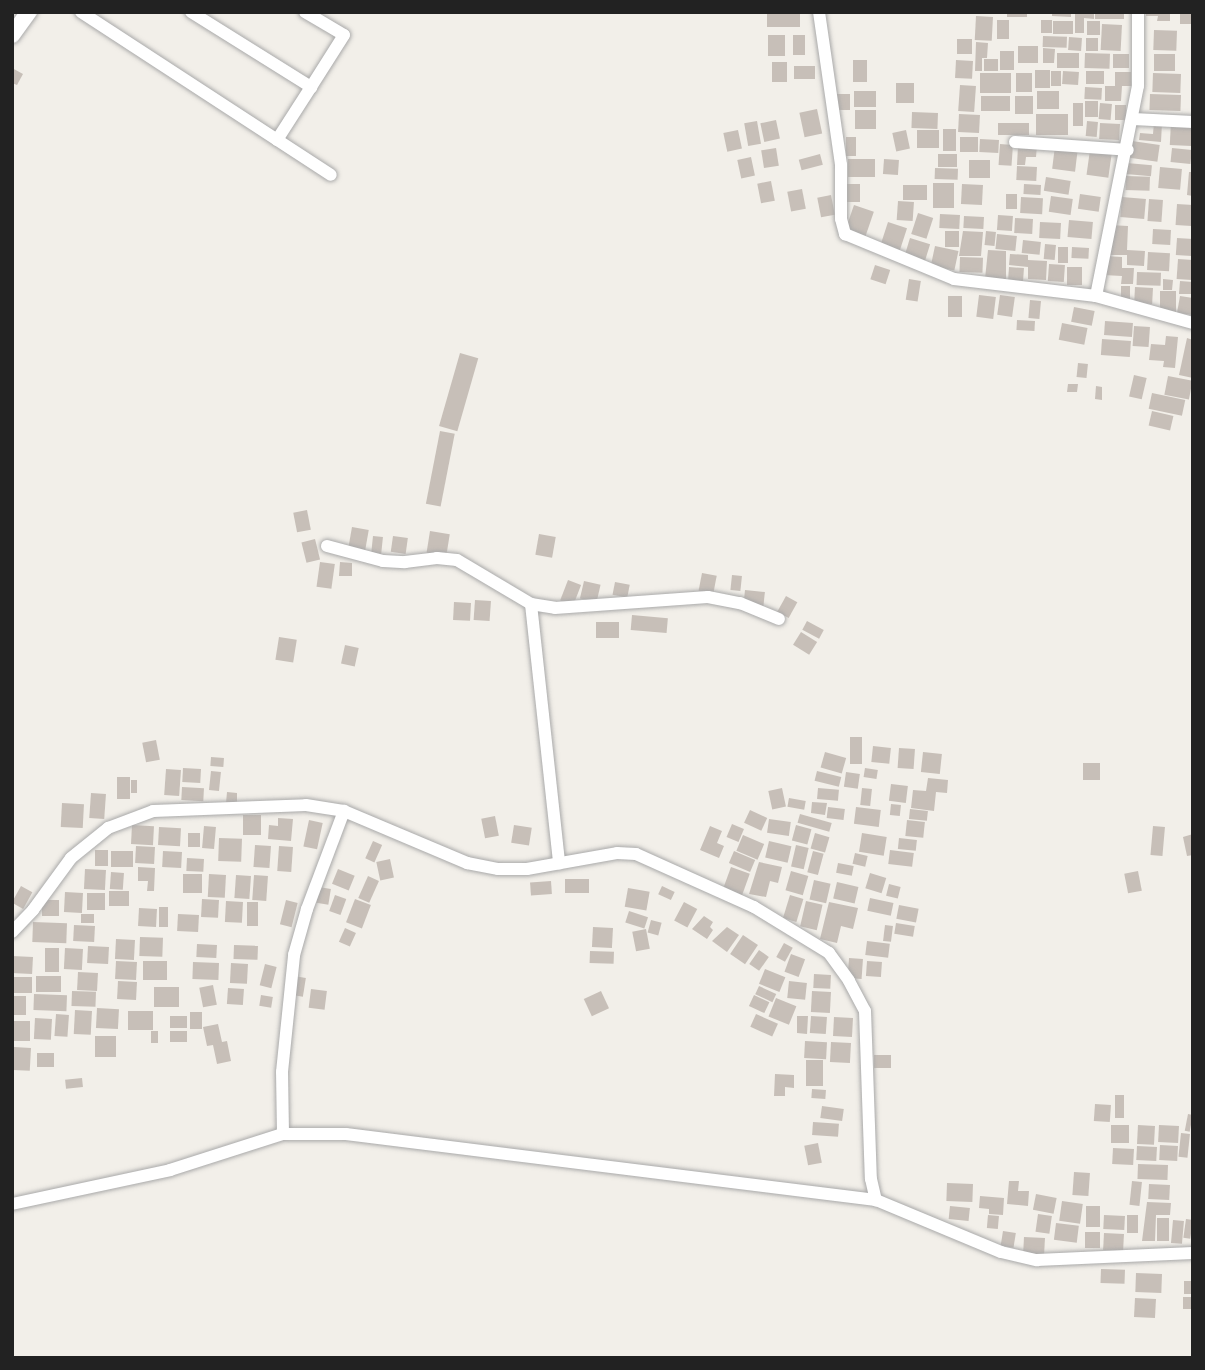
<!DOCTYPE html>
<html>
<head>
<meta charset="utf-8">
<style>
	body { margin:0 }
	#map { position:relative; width:1205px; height:1370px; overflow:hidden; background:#f2efe9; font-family:Inter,sans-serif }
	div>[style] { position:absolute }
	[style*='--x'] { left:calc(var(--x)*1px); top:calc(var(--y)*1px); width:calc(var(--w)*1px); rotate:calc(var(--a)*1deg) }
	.building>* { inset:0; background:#c7bfb8; transform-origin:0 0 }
	.roads { filter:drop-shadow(0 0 2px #a9a9a9) drop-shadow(0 0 2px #a9a9a9) }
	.minor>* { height:12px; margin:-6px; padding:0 6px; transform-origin:6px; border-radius:6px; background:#fff }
	.tertiary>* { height:16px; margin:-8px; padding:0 8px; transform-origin:8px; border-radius:8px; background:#fff }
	span { translate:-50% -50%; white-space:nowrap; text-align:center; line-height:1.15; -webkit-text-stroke:6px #fff; paint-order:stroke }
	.frame { position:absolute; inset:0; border:14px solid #222; pointer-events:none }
</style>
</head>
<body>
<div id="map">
	<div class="building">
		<div style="left:800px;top:12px;width:15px;height:33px;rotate:90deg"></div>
		<div style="left:1007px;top:12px;width:20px;height:5px"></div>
		<div style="clip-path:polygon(1052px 12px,1071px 12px,1071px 17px,1052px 16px)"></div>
		<div style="clip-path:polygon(1075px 12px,1094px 12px,1094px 19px,1084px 18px,1084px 33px,1075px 33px)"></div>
		<div style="left:1095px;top:12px;width:29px;height:7px"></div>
		<div style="clip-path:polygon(1146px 12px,1170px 12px,1170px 21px,1157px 21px,1158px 16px,1146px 16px)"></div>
		<div style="clip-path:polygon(1193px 12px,1193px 24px,1180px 24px,1180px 14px)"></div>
		<div style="left:976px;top:16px;width:17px;height:24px;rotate:3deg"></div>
		<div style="left:997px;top:20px;width:12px;height:19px"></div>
		<div style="left:1041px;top:20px;width:11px;height:13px"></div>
		<div style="left:1073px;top:21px;width:13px;height:20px;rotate:90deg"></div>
		<div style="left:1087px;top:21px;width:13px;height:14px"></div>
		<div style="left:1102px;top:24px;width:20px;height:26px;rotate:3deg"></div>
		<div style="left:1154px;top:30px;width:23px;height:20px;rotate:2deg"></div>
		<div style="left:768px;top:35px;width:17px;height:21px"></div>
		<div style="left:793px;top:35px;width:12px;height:20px"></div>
		<div style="left:1043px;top:36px;width:24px;height:11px;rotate:2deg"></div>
		<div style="left:1069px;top:37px;width:13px;height:13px;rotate:4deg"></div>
		<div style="left:1086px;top:38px;width:12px;height:13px"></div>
		<div style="left:957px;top:39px;width:15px;height:15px"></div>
		<div style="clip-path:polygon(976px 42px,988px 43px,987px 58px,982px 58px,982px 71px,975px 71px)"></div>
		<div style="left:1018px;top:46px;width:20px;height:17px"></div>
		<div style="clip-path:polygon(1043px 48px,1055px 49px,1054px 63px,1043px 63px)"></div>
		<div style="left:1000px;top:51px;width:14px;height:19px"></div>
		<div style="left:1057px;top:53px;width:22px;height:15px"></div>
		<div style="left:1085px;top:53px;width:25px;height:15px;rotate:2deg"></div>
		<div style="left:1113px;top:54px;width:16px;height:14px"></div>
		<div style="left:1154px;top:54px;width:21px;height:17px"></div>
		<div style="left:984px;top:59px;width:14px;height:12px"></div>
		<div style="left:853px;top:60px;width:14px;height:22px"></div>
		<div style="left:956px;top:60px;width:17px;height:18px;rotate:3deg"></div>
		<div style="left:787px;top:62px;width:20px;height:15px;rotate:90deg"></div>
		<div style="left:815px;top:66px;width:13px;height:21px;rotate:90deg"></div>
		<div style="clip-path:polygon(12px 68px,23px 74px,17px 85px,12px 83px)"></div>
		<div style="left:1035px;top:70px;width:15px;height:18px"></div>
		<div style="left:1051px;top:71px;width:10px;height:15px"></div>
		<div style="left:1063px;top:71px;width:16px;height:13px;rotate:4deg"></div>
		<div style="left:1086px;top:71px;width:18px;height:13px"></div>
		<div style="clip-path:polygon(1115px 72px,1131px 72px,1131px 86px,1122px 86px,1121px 101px,1105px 101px,1105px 86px,1115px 86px)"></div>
		<div style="left:980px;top:73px;width:31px;height:20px"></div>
		<div style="left:1016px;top:73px;width:16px;height:19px"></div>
		<div style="left:1153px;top:73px;width:28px;height:19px;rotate:2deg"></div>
		<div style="left:896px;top:83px;width:18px;height:20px"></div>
		<div style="left:960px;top:85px;width:16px;height:26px;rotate:4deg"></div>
		<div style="left:1085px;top:87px;width:17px;height:12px;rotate:3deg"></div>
		<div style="left:854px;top:91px;width:22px;height:16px"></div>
		<div style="left:1037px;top:91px;width:22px;height:18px"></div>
		<div style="left:837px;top:94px;width:13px;height:16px"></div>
		<div style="left:1150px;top:94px;width:31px;height:16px;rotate:2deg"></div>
		<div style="left:981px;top:96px;width:29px;height:15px"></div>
		<div style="left:1015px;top:96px;width:18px;height:18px"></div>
		<div style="left:1085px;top:101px;width:13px;height:16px"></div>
		<div style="left:1073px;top:103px;width:10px;height:23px"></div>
		<div style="left:1100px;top:103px;width:12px;height:16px;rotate:5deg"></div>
		<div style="left:1115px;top:105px;width:11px;height:15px"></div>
		<div style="left:817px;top:109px;width:25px;height:18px;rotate:78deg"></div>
		<div style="left:855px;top:110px;width:21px;height:19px"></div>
		<div style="left:912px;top:112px;width:26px;height:16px;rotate:2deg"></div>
		<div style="left:959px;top:114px;width:21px;height:18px;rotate:3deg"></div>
		<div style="left:1036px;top:114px;width:32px;height:21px"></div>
		<div style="left:776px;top:120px;width:19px;height:16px;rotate:78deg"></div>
		<div style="left:757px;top:121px;width:23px;height:13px;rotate:80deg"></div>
		<div style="left:1087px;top:121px;width:11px;height:15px;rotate:5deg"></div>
		<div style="clip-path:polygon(1154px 122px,1162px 123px,1161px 142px,1139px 140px,1140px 133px,1153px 134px)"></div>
		<div style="left:1171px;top:122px;width:22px;height:23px;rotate:3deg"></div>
		<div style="left:998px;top:123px;width:31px;height:12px"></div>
		<div style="left:1100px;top:123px;width:20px;height:16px;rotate:3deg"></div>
		<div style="left:943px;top:129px;width:13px;height:22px"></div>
		<div style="left:738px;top:130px;width:19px;height:15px;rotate:78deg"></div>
		<div style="left:906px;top:130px;width:19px;height:14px;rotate:78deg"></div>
		<div style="left:917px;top:130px;width:22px;height:18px"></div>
		<div style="left:846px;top:137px;width:10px;height:19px"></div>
		<div style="left:960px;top:137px;width:18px;height:15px"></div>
		<div style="left:980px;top:139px;width:19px;height:13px;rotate:3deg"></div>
		<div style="left:1132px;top:141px;width:28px;height:17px;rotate:8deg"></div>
		<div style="left:1000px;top:144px;width:13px;height:21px;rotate:4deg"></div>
		<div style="clip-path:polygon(1018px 146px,1037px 146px,1036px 157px,1026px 157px,1025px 165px,1017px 165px)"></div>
		<div style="left:1055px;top:146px;width:23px;height:23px;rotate:7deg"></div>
		<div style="left:776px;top:148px;width:18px;height:15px;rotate:81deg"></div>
		<div style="left:1172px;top:148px;width:20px;height:14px;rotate:6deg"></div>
		<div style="left:1090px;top:150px;width:22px;height:25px;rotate:8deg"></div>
		<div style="left:820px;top:154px;width:11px;height:22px;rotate:75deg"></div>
		<div style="left:938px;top:154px;width:19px;height:13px"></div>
		<div style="left:751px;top:157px;width:19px;height:14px;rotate:78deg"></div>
		<div style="left:848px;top:159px;width:27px;height:18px"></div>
		<div style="left:884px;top:159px;width:15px;height:15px;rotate:4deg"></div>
		<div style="left:969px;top:160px;width:21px;height:18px"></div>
		<div style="left:1127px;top:163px;width:25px;height:11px;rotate:5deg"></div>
		<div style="left:1017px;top:166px;width:20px;height:14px;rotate:3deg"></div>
		<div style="left:1160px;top:167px;width:22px;height:21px;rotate:5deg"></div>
		<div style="left:935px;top:168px;width:23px;height:11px;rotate:2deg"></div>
		<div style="clip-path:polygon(1189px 172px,1193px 172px,1193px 196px,1187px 195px)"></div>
		<div style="left:1126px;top:176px;width:24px;height:14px;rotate:2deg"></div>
		<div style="left:1046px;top:177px;width:25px;height:14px;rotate:9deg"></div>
		<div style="left:771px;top:181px;width:20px;height:14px;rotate:79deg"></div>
		<div style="left:933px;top:183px;width:21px;height:25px"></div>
		<div style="left:847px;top:184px;width:13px;height:18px"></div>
		<div style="left:962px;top:184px;width:21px;height:20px;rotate:3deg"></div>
		<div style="left:1024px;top:184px;width:17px;height:10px;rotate:3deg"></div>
		<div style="left:903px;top:185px;width:24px;height:15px"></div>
		<div style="left:802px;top:189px;width:20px;height:15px;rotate:79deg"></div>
		<div style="left:1006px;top:194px;width:11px;height:15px"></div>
		<div style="left:1080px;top:194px;width:21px;height:15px;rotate:8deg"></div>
		<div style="left:831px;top:195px;width:20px;height:14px;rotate:79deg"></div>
		<div style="left:1051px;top:196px;width:22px;height:16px;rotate:8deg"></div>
		<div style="left:1021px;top:197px;width:22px;height:16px;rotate:3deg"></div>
		<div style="left:1122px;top:197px;width:24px;height:20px;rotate:5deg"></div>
		<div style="left:1149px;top:199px;width:14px;height:22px;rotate:4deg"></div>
		<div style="left:898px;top:201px;width:16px;height:19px;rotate:4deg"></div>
		<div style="left:1177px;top:204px;width:16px;height:21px;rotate:4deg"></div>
		<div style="left:854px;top:205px;width:21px;height:26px;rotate:19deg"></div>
		<div style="left:918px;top:213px;width:16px;height:22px;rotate:18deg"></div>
		<div style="left:940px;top:214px;width:20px;height:14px;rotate:3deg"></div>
		<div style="left:998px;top:215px;width:15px;height:15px;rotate:4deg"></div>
		<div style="left:964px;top:216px;width:20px;height:12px;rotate:3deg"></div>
		<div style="left:1015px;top:218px;width:18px;height:15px;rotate:3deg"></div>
		<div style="left:1069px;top:220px;width:24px;height:17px;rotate:5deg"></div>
		<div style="left:888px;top:222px;width:20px;height:25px;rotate:18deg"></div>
		<div style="left:1040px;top:222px;width:21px;height:16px;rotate:3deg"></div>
		<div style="clip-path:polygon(1109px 225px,1128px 226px,1127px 250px,1145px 251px,1144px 266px,1127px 265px,1127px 255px,1107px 255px)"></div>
		<div style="left:1153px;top:229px;width:18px;height:15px;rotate:3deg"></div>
		<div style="left:945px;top:231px;width:14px;height:16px"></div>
		<div style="clip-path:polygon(963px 231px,983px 232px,981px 256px,959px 256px)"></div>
		<div style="left:986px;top:231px;width:10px;height:14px;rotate:6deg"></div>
		<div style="left:997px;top:234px;width:20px;height:15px;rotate:6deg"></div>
		<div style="left:910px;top:238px;width:21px;height:21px;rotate:17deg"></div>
		<div style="left:1177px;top:238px;width:16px;height:17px;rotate:4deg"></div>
		<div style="left:1023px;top:240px;width:18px;height:13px;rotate:6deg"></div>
		<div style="left:1045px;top:244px;width:11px;height:15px;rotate:5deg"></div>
		<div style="left:935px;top:246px;width:24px;height:20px;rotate:12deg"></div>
		<div style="left:1058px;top:247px;width:10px;height:16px"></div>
		<div style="left:1072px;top:247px;width:17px;height:11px;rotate:3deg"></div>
		<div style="clip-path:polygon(988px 250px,1006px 251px,1006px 280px,985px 279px)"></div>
		<div style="left:1148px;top:252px;width:22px;height:18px;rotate:3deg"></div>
		<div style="clip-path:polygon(1010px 254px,1028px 255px,1028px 260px,1047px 261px,1046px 280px,1028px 279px,1028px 267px,1009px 265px)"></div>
		<div style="clip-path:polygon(1105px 256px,1122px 257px,1122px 268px,1134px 268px,1133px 284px,1121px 284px,1122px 276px,1104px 275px)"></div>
		<div style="left:960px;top:257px;width:23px;height:15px;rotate:2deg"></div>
		<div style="left:1178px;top:259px;width:15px;height:20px;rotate:4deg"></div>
		<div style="left:1049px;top:264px;width:16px;height:17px;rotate:4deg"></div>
		<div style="left:875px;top:265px;width:16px;height:15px;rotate:18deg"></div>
		<div style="left:1009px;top:267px;width:15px;height:14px;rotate:4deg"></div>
		<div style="left:1067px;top:267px;width:15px;height:18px"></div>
		<div style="left:1137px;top:272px;width:24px;height:13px;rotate:2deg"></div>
		<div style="left:909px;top:279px;width:12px;height:21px;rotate:9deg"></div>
		<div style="clip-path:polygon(1163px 279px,1173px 280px,1172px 290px,1163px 290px)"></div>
		<div style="clip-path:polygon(1180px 281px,1193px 282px,1193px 294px,1179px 294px)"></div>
		<div style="left:1121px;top:286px;width:9px;height:14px"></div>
		<div style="left:1135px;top:287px;width:18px;height:16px;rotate:3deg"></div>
		<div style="left:1160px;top:291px;width:16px;height:21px"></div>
		<div style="left:979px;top:295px;width:17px;height:22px;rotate:7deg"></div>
		<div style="left:1000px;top:295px;width:15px;height:20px;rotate:8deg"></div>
		<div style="left:948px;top:296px;width:14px;height:21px"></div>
		<div style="clip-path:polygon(1180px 296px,1193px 298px,1193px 315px,1177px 313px)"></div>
		<div style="left:1030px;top:300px;width:11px;height:18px;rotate:5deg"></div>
		<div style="left:1074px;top:307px;width:21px;height:15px;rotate:11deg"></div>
		<div style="left:1017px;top:320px;width:18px;height:10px;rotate:3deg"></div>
		<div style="left:1105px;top:321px;width:28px;height:14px;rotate:4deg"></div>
		<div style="left:1062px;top:323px;width:26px;height:17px;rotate:11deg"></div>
		<div style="left:1134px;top:326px;width:16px;height:20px;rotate:4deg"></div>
		<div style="clip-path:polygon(1166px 336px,1178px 337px,1175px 368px,1163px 367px,1164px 361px,1149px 360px,1151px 344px,1165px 345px)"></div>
		<div style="clip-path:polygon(1187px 338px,1193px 340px,1193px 378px,1179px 375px)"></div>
		<div style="left:1102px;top:339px;width:29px;height:16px;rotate:4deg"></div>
		<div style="left:460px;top:353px;width:19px;height:76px;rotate:16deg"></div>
		<div style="left:1078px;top:363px;width:10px;height:14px;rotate:6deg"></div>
		<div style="left:1134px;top:375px;width:13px;height:22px;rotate:13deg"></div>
		<div style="left:1168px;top:376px;width:25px;height:19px;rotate:11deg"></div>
		<div style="clip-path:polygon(1068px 384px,1078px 384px,1077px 392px,1067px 392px)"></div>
		<div style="clip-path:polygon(1096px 386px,1102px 387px,1102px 400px,1095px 399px)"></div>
		<div style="left:1152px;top:393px;width:34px;height:16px;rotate:12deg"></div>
		<div style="left:1152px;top:411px;width:22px;height:15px;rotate:13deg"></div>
		<div style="left:440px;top:431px;width:15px;height:74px;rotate:11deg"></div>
		<div style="left:307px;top:510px;width:20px;height:14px;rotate:79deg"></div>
		<div style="left:352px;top:527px;width:17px;height:21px;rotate:10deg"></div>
		<div style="left:430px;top:531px;width:20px;height:22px;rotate:9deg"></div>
		<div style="left:539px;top:534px;width:17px;height:21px;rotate:10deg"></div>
		<div style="left:373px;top:536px;width:10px;height:17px;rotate:6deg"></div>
		<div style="left:393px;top:536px;width:15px;height:16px;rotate:8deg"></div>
		<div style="left:315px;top:539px;width:21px;height:14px;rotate:76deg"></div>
		<div style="left:320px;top:562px;width:15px;height:25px;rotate:8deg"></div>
		<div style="clip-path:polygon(340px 562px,352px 563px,352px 576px,339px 576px)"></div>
		<div style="left:702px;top:573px;width:15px;height:18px;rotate:11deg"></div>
		<div style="left:732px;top:575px;width:10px;height:15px;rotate:6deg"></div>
		<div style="left:568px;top:580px;width:14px;height:22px;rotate:21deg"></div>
		<div style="left:584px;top:581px;width:17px;height:18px;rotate:13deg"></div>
		<div style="left:615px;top:582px;width:15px;height:13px;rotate:11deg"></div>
		<div style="left:745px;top:590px;width:20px;height:14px;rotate:6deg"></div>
		<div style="left:786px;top:596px;width:13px;height:18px;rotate:29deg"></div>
		<div style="left:475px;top:600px;width:16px;height:20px;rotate:4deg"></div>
		<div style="left:454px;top:602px;width:17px;height:18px;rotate:3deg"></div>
		<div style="left:632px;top:615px;width:36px;height:15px;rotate:5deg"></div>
		<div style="left:807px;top:621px;width:19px;height:10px;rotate:28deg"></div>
		<div style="left:596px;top:622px;width:23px;height:16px"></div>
		<div style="left:801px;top:632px;width:19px;height:15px;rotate:32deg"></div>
		<div style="left:279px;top:637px;width:18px;height:23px;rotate:9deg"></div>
		<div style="left:345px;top:645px;width:14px;height:19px;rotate:12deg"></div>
		<div style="left:850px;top:737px;width:12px;height:27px"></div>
		<div style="left:156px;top:740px;width:20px;height:14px;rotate:79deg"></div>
		<div style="left:873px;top:746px;width:18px;height:16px;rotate:6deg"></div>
		<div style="left:899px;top:748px;width:16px;height:20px;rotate:4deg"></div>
		<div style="left:825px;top:752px;width:22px;height:16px;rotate:16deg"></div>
		<div style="left:923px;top:752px;width:19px;height:20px;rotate:6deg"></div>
		<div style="left:211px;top:757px;width:13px;height:9px;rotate:4deg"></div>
		<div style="left:1083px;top:763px;width:17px;height:17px"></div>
		<div style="left:183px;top:768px;width:18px;height:14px;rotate:3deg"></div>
		<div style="left:865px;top:768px;width:13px;height:9px;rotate:9deg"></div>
		<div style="left:166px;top:769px;width:15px;height:26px;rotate:4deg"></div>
		<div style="left:211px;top:771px;width:10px;height:19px;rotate:6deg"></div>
		<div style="left:817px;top:771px;width:25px;height:10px;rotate:14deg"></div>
		<div style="left:846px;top:772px;width:14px;height:15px;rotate:8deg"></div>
		<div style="left:117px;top:777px;width:13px;height:22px"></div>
		<div style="clip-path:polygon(928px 778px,948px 780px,947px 793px,936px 792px,934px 811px,911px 808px,913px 790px,926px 791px)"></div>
		<div style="left:131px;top:780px;width:6px;height:13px"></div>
		<div style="left:891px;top:784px;width:17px;height:17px;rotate:7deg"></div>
		<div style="left:182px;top:787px;width:22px;height:13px;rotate:3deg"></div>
		<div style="left:782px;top:788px;width:19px;height:14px;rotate:78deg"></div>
		<div style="left:818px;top:788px;width:21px;height:11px;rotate:5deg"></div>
		<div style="left:862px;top:788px;width:10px;height:17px;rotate:6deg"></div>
		<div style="clip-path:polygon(227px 792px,237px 793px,237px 803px,226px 803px)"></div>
		<div style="left:91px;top:793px;width:15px;height:25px;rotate:4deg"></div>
		<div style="left:789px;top:798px;width:17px;height:9px;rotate:10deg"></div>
		<div style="clip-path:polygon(812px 802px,827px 803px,825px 815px,811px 813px)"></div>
		<div style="left:62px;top:803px;width:22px;height:24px;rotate:3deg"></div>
		<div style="left:891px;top:804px;width:10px;height:11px;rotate:6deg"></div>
		<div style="left:828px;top:807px;width:17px;height:11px;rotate:7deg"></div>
		<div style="left:856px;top:807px;width:25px;height:17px;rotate:7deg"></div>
		<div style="left:910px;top:809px;width:18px;height:10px;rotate:6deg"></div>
		<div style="left:750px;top:810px;width:19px;height:14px;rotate:25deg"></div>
		<div style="left:800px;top:814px;width:33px;height:9px;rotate:16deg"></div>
		<div style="left:243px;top:815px;width:18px;height:20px"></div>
		<div style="left:495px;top:816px;width:20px;height:14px;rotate:79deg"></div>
		<div style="clip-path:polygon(278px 818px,293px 819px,291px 841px,268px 839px,269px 825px,278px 826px)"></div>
		<div style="left:769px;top:819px;width:22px;height:14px;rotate:8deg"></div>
		<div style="left:309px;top:820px;width:14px;height:27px;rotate:12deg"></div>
		<div style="left:907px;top:820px;width:18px;height:16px;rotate:6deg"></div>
		<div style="left:732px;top:824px;width:13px;height:14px;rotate:23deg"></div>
		<div style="left:132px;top:825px;width:22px;height:19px;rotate:3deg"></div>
		<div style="left:514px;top:825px;width:18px;height:18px;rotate:9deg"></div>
		<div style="left:796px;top:825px;width:16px;height:16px;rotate:15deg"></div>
		<div style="left:204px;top:826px;width:12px;height:22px;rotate:5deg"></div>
		<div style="clip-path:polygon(710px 826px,722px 831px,717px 843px,724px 846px,719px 858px,700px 850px)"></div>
		<div style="left:1153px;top:826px;width:12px;height:29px;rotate:5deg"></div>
		<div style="left:159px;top:827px;width:22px;height:18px;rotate:3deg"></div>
		<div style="left:188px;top:833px;width:12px;height:14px"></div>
		<div style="left:815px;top:833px;width:15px;height:16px;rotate:16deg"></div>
		<div style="left:862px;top:833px;width:25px;height:19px;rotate:9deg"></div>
		<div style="clip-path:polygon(1193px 834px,1193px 855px,1187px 856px,1183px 837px)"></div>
		<div style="left:743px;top:835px;width:23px;height:17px;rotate:23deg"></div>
		<div style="left:219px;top:838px;width:23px;height:23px;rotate:2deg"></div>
		<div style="left:899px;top:838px;width:18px;height:11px;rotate:6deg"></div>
		<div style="left:373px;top:841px;width:10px;height:19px;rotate:24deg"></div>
		<div style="left:769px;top:841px;width:23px;height:17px;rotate:13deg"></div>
		<div style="left:255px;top:845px;width:16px;height:22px;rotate:4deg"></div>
		<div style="left:796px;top:845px;width:13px;height:22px;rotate:13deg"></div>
		<div style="left:136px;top:846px;width:19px;height:17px;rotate:3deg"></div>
		<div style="left:279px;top:846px;width:14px;height:25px;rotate:4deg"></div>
		<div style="left:95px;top:850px;width:13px;height:16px"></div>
		<div style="left:890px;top:850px;width:24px;height:14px;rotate:7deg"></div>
		<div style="left:111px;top:851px;width:22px;height:16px"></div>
		<div style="left:163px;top:851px;width:19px;height:16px;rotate:3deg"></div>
		<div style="left:734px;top:851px;width:23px;height:13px;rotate:23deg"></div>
		<div style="left:813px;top:851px;width:11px;height:22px;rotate:15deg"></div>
		<div style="left:855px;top:853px;width:13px;height:11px;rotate:13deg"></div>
		<div style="left:187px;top:858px;width:17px;height:13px;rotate:3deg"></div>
		<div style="left:390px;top:859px;width:19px;height:14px;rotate:78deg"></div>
		<div style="clip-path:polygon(759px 862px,782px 867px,778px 883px,770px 881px,766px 897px,749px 894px)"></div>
		<div style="left:838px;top:863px;width:16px;height:10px;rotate:11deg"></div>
		<div style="clip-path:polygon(138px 867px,155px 868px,154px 891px,147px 891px,148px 881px,138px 881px)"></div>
		<div style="left:731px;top:867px;width:20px;height:24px;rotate:20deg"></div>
		<div style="left:85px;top:869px;width:21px;height:20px;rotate:3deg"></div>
		<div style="left:338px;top:869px;width:18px;height:16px;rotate:22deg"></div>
		<div style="left:791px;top:871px;width:18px;height:20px;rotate:16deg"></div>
		<div style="left:1138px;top:871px;width:20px;height:14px;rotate:79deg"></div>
		<div style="left:111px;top:872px;width:13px;height:17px;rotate:4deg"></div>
		<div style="left:870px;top:873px;width:17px;height:16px;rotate:17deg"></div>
		<div style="left:183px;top:874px;width:19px;height:19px"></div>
		<div style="left:209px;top:874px;width:17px;height:23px;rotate:3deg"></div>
		<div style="left:236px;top:875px;width:15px;height:23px;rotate:4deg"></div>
		<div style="left:254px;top:875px;width:14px;height:25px;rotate:4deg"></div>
		<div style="left:368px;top:876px;width:12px;height:24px;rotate:24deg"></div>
		<div style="left:565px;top:879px;width:24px;height:14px"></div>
		<div style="left:814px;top:880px;width:17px;height:20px;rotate:13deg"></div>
		<div style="left:551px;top:881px;width:13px;height:21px;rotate:86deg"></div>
		<div style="left:837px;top:882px;width:22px;height:17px;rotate:13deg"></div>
		<div style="left:889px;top:884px;width:12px;height:12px;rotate:14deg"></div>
		<div style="left:21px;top:886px;width:13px;height:19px;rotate:29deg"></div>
		<div style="left:662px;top:886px;width:14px;height:9px;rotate:25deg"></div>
		<div style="left:319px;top:887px;width:12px;height:16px;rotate:9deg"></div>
		<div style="left:628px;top:888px;width:22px;height:19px;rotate:10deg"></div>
		<div style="left:109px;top:891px;width:20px;height:15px"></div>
		<div style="left:65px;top:892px;width:18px;height:20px;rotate:3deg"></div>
		<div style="left:87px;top:893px;width:18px;height:17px"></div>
		<div style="left:335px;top:895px;width:12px;height:17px;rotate:20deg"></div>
		<div style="left:790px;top:895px;width:14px;height:24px;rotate:17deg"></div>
		<div style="left:870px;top:898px;width:24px;height:13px;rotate:12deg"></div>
		<div style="left:202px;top:899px;width:17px;height:18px;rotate:3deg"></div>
		<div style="left:355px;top:899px;width:17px;height:25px;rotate:21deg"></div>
		<div style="left:42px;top:900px;width:17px;height:16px"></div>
		<div style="left:286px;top:900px;width:12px;height:25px;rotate:14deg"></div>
		<div style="left:226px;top:901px;width:17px;height:21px;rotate:3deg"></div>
		<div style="left:806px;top:901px;width:17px;height:26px;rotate:13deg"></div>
		<div style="left:247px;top:902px;width:11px;height:24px"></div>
		<div style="left:684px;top:902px;width:15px;height:21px;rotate:28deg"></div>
		<div style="clip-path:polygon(829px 902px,858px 908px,853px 929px,841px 926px,837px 943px,820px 939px)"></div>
		<div style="left:899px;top:905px;width:20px;height:14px;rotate:11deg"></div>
		<div style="left:159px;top:907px;width:9px;height:20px"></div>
		<div style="left:139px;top:908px;width:18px;height:18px;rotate:3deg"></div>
		<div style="left:629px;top:911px;width:20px;height:12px;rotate:18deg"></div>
		<div style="left:81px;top:914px;width:13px;height:9px"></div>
		<div style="left:178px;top:914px;width:21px;height:17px;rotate:3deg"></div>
		<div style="clip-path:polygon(704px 916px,713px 922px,710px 927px,713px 930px,707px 939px,692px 929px)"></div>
		<div style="left:651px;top:920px;width:11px;height:13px;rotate:15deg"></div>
		<div style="left:33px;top:922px;width:34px;height:20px;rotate:2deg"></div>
		<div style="left:896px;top:923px;width:19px;height:11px;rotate:9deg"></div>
		<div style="left:74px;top:925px;width:21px;height:16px;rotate:3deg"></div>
		<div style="left:885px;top:925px;width:8px;height:16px;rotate:7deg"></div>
		<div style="left:593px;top:927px;width:20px;height:20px;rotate:3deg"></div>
		<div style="clip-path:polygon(727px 927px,739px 935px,727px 952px,712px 941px)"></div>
		<div style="left:345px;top:928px;width:12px;height:15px;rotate:24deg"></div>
		<div style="left:646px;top:929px;width:20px;height:14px;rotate:79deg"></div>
		<div style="left:743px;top:935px;width:18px;height:23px;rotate:34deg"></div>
		<div style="left:140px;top:937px;width:23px;height:19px;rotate:2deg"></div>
		<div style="left:116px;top:939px;width:19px;height:20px;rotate:3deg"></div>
		<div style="left:867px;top:941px;width:23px;height:14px;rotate:7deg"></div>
		<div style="left:784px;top:943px;width:10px;height:16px;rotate:29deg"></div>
		<div style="left:197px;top:944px;width:20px;height:13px;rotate:3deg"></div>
		<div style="left:234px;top:945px;width:24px;height:14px;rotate:2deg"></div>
		<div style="left:88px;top:946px;width:21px;height:17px;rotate:3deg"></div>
		<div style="left:45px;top:948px;width:14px;height:24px"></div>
		<div style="left:65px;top:948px;width:18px;height:21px;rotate:3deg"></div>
		<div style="left:759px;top:950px;width:12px;height:17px;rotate:35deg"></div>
		<div style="left:590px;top:951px;width:24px;height:12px;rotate:2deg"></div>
		<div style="left:791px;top:954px;width:15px;height:19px;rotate:20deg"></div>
		<div style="left:12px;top:956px;width:21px;height:17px;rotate:3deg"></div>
		<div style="left:849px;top:958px;width:14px;height:20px;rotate:4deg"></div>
		<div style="left:116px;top:961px;width:21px;height:18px;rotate:3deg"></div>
		<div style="left:143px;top:961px;width:24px;height:19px"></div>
		<div style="left:867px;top:961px;width:15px;height:15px;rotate:4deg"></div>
		<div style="left:193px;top:962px;width:26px;height:17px;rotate:2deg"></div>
		<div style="left:231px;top:963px;width:17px;height:20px;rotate:3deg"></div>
		<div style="left:265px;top:964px;width:12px;height:22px;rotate:14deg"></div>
		<div style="left:765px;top:969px;width:22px;height:16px;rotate:22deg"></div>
		<div style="left:78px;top:972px;width:20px;height:18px;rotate:3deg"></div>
		<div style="left:814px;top:974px;width:17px;height:14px;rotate:3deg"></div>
		<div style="left:36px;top:976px;width:25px;height:16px"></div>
		<div style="left:294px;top:976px;width:12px;height:19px;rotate:9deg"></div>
		<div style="left:12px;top:977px;width:20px;height:16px"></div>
		<div style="left:118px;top:981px;width:19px;height:18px;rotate:3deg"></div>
		<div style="left:789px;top:981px;width:18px;height:17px;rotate:6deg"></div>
		<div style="left:213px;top:985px;width:20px;height:14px;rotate:79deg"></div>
		<div style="left:759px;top:986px;width:19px;height:9px;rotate:25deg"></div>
		<div style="left:154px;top:987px;width:25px;height:20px"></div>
		<div style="left:228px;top:988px;width:16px;height:16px;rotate:4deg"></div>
		<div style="left:311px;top:989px;width:16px;height:19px;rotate:7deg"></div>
		<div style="left:72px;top:991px;width:24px;height:15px;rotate:2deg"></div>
		<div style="left:601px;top:991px;width:19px;height:19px;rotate:65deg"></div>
		<div style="left:812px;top:991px;width:19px;height:21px;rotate:3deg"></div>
		<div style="left:34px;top:994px;width:33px;height:16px;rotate:2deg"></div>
		<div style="left:261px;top:995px;width:12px;height:11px;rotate:9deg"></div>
		<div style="left:754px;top:995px;width:17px;height:12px;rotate:25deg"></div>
		<div style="left:12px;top:996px;width:14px;height:19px"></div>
		<div style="left:776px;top:998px;width:22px;height:20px;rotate:22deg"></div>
		<div style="left:97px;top:1008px;width:22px;height:20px;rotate:3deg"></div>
		<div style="left:75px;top:1010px;width:17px;height:24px;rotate:3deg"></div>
		<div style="left:153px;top:1011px;width:19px;height:25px;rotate:90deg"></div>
		<div style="left:190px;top:1012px;width:12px;height:17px"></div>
		<div style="left:56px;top:1014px;width:13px;height:22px;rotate:4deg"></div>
		<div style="left:756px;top:1014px;width:24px;height:14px;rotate:24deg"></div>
		<div style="left:187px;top:1016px;width:12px;height:17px;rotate:90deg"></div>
		<div style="clip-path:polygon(797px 1016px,808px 1016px,807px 1034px,797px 1033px)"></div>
		<div style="left:811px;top:1016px;width:16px;height:17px;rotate:4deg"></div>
		<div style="left:834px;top:1017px;width:19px;height:19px;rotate:3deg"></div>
		<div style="left:35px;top:1018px;width:17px;height:21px;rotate:3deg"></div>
		<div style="left:12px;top:1021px;width:18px;height:20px"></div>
		<div style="clip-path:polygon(218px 1024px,222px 1042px,227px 1041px,231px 1061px,217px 1064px,213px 1045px,207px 1046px,203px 1027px)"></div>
		<div style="left:151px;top:1031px;width:7px;height:12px"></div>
		<div style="left:170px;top:1031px;width:17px;height:11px"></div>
		<div style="left:95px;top:1036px;width:21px;height:21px"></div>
		<div style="left:805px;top:1041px;width:22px;height:17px;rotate:3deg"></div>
		<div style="left:831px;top:1042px;width:20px;height:20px;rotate:3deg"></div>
		<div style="left:14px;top:1047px;width:17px;height:23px;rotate:3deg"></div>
		<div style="left:54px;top:1053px;width:14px;height:17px;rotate:90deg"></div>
		<div style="left:874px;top:1055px;width:17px;height:13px"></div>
		<div style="left:806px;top:1060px;width:17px;height:26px"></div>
		<div style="clip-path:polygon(775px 1074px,794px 1075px,794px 1088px,785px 1087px,785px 1096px,774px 1096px)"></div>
		<div style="left:82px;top:1078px;width:9px;height:17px;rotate:84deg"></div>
		<div style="left:812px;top:1089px;width:14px;height:9px;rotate:4deg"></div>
		<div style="left:1115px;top:1095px;width:9px;height:23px"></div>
		<div style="left:1095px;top:1104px;width:16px;height:17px;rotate:4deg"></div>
		<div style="left:822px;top:1106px;width:22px;height:12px;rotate:8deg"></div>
		<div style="left:1188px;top:1114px;width:5px;height:17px;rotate:11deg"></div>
		<div style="left:813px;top:1122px;width:26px;height:13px;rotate:4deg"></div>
		<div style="left:1111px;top:1125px;width:18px;height:18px"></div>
		<div style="left:1138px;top:1125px;width:17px;height:19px;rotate:3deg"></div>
		<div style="left:1159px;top:1125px;width:20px;height:17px;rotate:3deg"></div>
		<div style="left:1181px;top:1133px;width:9px;height:24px;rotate:6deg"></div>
		<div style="left:818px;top:1143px;width:20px;height:14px;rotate:79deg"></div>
		<div style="left:1160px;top:1145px;width:18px;height:15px;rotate:3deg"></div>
		<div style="left:1137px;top:1146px;width:20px;height:14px;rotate:3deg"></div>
		<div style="left:1113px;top:1148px;width:21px;height:16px;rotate:3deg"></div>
		<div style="left:1138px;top:1164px;width:30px;height:15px;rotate:2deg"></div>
		<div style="left:1074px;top:1172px;width:16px;height:23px;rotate:4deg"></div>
		<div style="clip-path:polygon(1009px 1181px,1019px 1181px,1018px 1191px,1029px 1191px,1028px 1206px,1007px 1204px)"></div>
		<div style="left:1132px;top:1181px;width:10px;height:24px;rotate:6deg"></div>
		<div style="left:947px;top:1183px;width:26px;height:18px;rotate:2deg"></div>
		<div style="left:1149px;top:1184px;width:21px;height:15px;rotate:3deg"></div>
		<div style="left:1036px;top:1194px;width:21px;height:16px;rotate:11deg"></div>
		<div style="clip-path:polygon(980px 1196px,1004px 1198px,1003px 1215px,989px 1214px,989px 1209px,979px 1208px)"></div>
		<div style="left:1062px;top:1201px;width:21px;height:20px;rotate:8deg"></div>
		<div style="clip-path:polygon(1147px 1202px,1171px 1203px,1170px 1215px,1156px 1215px,1155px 1241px,1142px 1241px)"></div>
		<div style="left:950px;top:1206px;width:20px;height:13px;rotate:6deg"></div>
		<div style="left:1086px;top:1206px;width:14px;height:21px"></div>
		<div style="left:1038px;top:1214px;width:14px;height:18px;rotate:8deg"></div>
		<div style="left:988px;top:1215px;width:11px;height:13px;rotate:5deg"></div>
		<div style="left:1104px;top:1215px;width:21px;height:14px;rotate:3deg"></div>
		<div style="left:1127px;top:1215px;width:11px;height:18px"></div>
		<div style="left:1157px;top:1218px;width:12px;height:23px"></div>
		<div style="left:1186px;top:1219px;width:7px;height:19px;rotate:8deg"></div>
		<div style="left:1173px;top:1220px;width:11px;height:23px;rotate:5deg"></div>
		<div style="left:1056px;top:1223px;width:23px;height:17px;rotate:7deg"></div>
		<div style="left:1003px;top:1231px;width:13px;height:15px;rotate:9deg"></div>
		<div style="left:1085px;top:1232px;width:15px;height:16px"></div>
		<div style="left:1104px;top:1233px;width:20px;height:17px;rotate:3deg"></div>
		<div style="left:1024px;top:1237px;width:21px;height:17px;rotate:3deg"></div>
		<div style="left:1101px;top:1269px;width:24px;height:14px;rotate:2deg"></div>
		<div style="left:1136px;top:1273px;width:26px;height:19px;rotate:2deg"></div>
		<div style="left:1184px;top:1281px;width:9px;height:13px"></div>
		<div style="left:1183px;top:1297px;width:10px;height:12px"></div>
		<div style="left:1135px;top:1298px;width:21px;height:19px;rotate:3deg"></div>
	</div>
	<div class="roads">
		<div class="minor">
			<div style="--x:81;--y:12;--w:298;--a:33.1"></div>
			<div style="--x:191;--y:12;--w:142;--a:32"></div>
			<div style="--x:311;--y:87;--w:63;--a:122.7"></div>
			<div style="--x:305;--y:12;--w:45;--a:30.5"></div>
			<div style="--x:344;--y:35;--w:62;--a:122.4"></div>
			<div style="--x:819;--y:12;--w:155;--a:81.8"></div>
			<div style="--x:841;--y:165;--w:54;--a:90"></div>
			<div style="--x:841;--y:219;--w:16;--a:75"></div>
			<div style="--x:845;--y:234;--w:118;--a:22.4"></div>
			<div style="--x:954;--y:279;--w:143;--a:6.8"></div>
			<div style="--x:1096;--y:296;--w:101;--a:15.6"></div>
			<div style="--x:1133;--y:119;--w:60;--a:2.9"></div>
			<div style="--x:1015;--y:142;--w:113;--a:4"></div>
			<div style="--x:1096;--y:296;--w:214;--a:-78.7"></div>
			<div style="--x:1138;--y:86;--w:74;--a:-90"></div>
			<div style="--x:327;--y:546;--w:58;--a:15"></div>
			<div style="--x:383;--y:561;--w:22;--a:3"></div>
			<div style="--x:405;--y:562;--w:32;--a:-7"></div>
			<div style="--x:437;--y:558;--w:20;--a:6"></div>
			<div style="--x:457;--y:560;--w:86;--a:30.7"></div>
			<div style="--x:531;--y:604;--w:24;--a:9"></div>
			<div style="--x:555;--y:608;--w:153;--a:-4.1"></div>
			<div style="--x:708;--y:597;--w:33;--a:11"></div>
			<div style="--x:740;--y:603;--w:42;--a:22.3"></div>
			<div style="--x:531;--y:604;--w:261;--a:83.8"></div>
			<div style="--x:12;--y:932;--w:30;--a:-46"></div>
			<div style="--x:33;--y:910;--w:64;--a:-53.8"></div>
			<div style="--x:71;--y:858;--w:48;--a:-39"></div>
			<div style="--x:108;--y:828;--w:48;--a:-20.7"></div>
			<div style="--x:153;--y:811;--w:153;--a:-2.2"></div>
			<div style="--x:306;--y:805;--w:38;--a:9"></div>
			<div style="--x:344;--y:811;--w:134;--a:22.9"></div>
			<div style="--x:467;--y:863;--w:32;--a:11"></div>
			<div style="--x:498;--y:869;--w:29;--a:0"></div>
			<div style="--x:527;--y:869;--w:91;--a:-10.1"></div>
			<div style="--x:617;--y:853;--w:19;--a:3"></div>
			<div style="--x:636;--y:854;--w:129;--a:24.2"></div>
			<div style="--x:754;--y:907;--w:88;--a:31.5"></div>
			<div style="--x:829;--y:953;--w:34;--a:54"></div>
			<div style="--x:849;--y:981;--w:34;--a:62"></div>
			<div style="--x:865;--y:1011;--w:168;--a:88"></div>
			<div style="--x:871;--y:1179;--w:22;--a:77"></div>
			<div style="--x:876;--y:1200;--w:135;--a:22.6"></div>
			<div style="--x:1001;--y:1252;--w:37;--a:13"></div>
			<div style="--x:1037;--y:1260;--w:156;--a:-2.6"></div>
			<div style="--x:283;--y:1134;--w:62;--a:-90.9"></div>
			<div style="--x:282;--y:1072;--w:118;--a:-84.1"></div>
			<div style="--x:294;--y:955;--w:48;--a:-74.2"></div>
			<div style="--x:307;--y:909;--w:105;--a:-69.3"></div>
			<div style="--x:12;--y:1204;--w:162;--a:-12.1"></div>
			<div style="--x:170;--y:1170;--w:119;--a:-17.7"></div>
			<div style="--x:283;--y:1134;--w:63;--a:0"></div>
			<div style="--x:346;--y:1134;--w:534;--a:7.1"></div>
		</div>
		<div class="tertiary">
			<div style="--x:12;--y:35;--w:29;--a:-54"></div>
		</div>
	</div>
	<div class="frame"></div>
</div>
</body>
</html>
